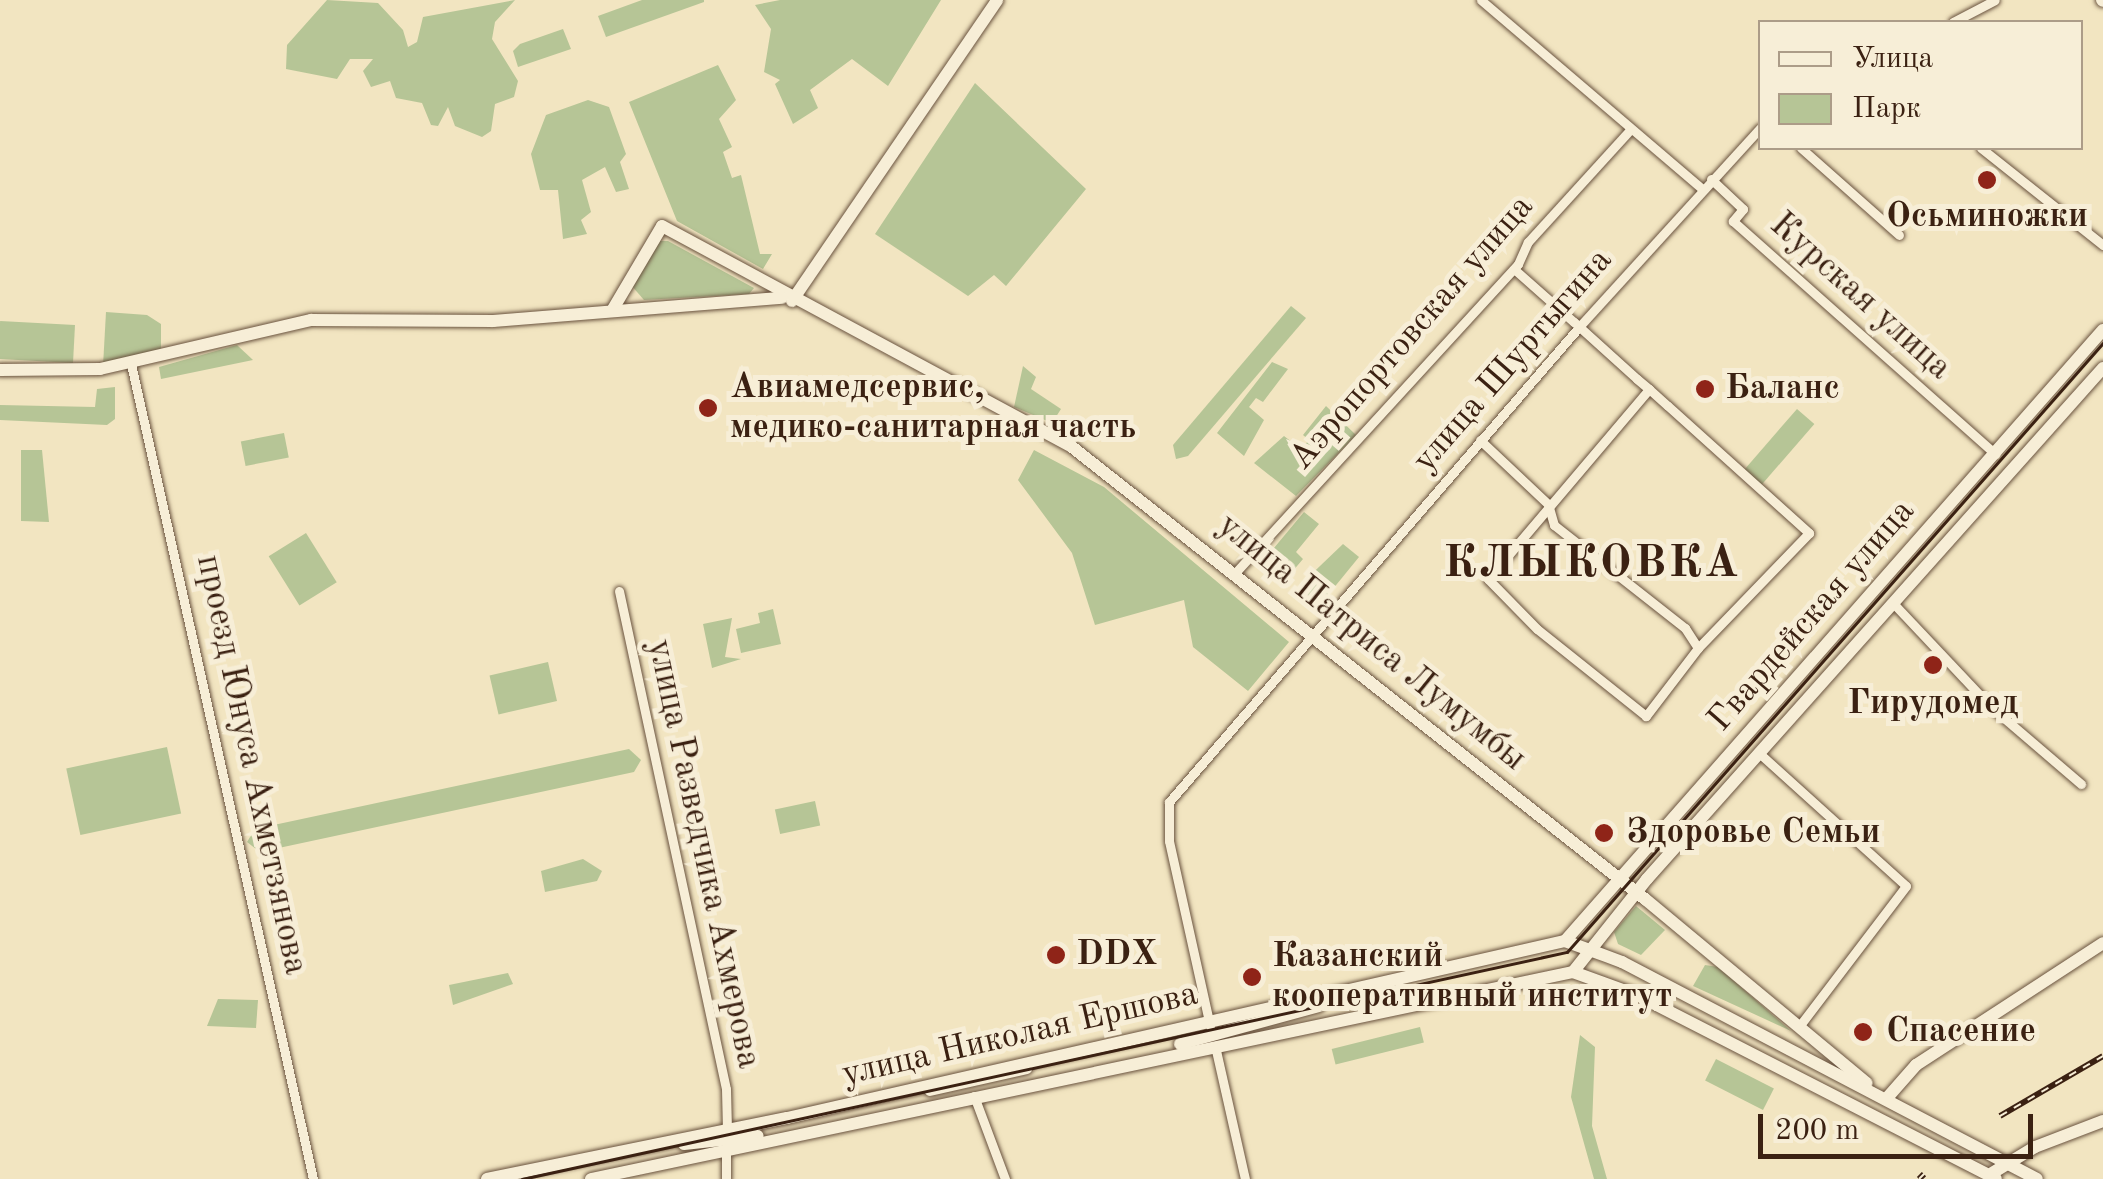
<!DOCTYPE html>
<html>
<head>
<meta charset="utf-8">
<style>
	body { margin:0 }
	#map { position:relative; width:2103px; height:1179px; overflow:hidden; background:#f2e5c1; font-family:"Old Standard TT",serif }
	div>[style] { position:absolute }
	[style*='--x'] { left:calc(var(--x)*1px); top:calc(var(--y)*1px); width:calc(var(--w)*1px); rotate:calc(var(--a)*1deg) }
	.green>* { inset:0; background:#b6c596; transform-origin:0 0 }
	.roads { filter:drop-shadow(0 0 2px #69523e) drop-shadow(0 0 2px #69523e) }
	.street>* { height:9px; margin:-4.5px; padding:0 4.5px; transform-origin:4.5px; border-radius:4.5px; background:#f7eed7 }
	.secondary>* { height:12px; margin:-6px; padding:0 6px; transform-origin:6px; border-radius:6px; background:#f7eed7 }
	.tram>* { height:2.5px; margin:-1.25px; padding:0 1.25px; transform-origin:1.25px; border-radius:1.25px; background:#3b2112 }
	.rail>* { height:6px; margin-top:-3px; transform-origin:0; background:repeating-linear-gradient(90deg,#f7eed7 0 8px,#3b2112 0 16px); box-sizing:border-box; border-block:2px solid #3b2112 }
	.dots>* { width:28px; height:28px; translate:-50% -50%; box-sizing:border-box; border:5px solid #f7eed7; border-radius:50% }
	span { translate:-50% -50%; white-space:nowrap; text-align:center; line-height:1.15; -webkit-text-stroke:10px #f7eed7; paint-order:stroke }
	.poi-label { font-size:35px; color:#3b2112; font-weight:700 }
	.left { translate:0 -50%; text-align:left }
	.street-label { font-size:35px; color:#3b2112 }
	.district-label { font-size:45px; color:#3b2112; font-weight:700; letter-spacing:2.5px }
	.legend { position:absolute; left:1758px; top:20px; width:325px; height:130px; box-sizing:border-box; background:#f7eed7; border:2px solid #ac9c88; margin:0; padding:12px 18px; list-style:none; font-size:30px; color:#3b2112 }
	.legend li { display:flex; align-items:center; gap:20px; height:50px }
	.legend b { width:50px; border:2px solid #ac9c88 }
	.scale { position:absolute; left:1758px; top:1114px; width:275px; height:45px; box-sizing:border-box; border:5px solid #3b2112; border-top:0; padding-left:12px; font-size:30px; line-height:35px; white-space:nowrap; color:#3b2112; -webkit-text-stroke:8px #f7eed7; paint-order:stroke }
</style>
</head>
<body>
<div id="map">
	<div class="green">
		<div style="clip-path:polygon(327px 0,378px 3px,403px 30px,408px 47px,417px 42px,423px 17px,515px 0,495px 22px,492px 39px,518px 81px,514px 97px,495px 104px,491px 131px,482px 137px,455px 126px,448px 107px,438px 126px,431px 125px,422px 103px,396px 98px,390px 81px,371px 87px,363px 71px,373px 59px,350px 59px,337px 79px,286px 69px,287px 45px)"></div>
		<div style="clip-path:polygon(642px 0,704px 0,704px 2px,606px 37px,598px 16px)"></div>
		<div style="clip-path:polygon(780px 0,941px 0,888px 86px,852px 59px,810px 90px,818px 108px,793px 124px,775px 84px,780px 80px,764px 72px,771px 29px,755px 5px)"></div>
		<div style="clip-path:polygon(563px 29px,571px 49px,518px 67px,513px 51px,520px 44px)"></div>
		<div style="clip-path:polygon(718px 65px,736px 100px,719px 119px,732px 147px,723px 152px,732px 178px,741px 175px,760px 254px,772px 254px,763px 269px,677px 221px,629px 102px)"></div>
		<div style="clip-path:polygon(975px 83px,1086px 189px,1006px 286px,994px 275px,968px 296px,875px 234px)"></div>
		<div style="clip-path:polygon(588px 100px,609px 107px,626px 154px,620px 162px,629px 189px,616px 192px,605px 167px,582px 180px,591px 212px,581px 220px,587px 234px,563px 239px,558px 190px,540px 190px,531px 154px,546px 115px)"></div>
		<div style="clip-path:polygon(660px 241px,668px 241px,754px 288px,749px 294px,644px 300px,631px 285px)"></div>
		<div style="clip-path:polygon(1291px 306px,1306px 318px,1188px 456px,1176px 459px,1173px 445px)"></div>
		<div style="clip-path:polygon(106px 312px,147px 315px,161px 324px,161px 351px,103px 366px)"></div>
		<div style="left:75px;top:325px;width:38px;height:75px;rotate:93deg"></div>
		<div style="clip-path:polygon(237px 345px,253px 360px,161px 379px,159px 367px)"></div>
		<div style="clip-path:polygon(1272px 362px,1288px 369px,1263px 402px,1256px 398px,1249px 407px,1264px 420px,1244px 456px,1217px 433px)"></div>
		<div style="clip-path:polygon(1023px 366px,1036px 377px,1031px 389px,1061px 409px,1052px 423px,1014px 407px)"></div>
		<div style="clip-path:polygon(115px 387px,115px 419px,107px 425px,0 420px,0 405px,95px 407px,97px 389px)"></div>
		<div style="clip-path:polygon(1326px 406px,1356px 435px,1296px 496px,1254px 463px,1284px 436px,1301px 449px,1309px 440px,1303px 435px)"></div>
		<div style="left:1797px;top:409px;width:23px;height:81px;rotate:41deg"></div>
		<div style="left:284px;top:433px;width:25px;height:44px;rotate:79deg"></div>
		<div style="clip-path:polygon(21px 450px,42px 450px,49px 522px,21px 521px)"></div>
		<div style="clip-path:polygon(1034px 450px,1104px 487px,1289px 642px,1248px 691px,1193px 647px,1184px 600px,1095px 625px,1072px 553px,1018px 480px)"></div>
		<div style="clip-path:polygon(1304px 512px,1319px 524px,1296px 552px,1303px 559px,1286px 579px,1263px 561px)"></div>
		<div style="left:306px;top:533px;width:58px;height:44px;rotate:58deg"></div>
		<div style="clip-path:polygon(1343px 544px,1359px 557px,1319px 606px,1297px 588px)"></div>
		<div style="clip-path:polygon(773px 609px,781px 644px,741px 653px,736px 629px,760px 623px,758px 613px)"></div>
		<div style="clip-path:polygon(732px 618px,725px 657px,741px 659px,712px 668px,703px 624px)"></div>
		<div style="left:548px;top:662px;width:40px;height:60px;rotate:77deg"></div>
		<div style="left:167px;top:747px;width:68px;height:103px;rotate:78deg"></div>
		<div style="clip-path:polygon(629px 749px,641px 760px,634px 772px,260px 852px,247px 842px,255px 829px)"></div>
		<div style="left:815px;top:801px;width:25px;height:41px;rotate:78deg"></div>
		<div style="clip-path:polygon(583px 859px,602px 871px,597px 881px,545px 892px,541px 871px)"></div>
		<div style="clip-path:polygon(1636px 906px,1665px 930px,1641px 955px,1618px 944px,1614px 932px)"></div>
		<div style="clip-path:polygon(1705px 965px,1718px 967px,1791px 1031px,1693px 986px)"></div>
		<div style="clip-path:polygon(508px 973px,513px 984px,453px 1005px,449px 985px)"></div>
		<div style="clip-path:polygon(218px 999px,258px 1000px,256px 1028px,207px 1026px)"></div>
		<div style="left:1420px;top:1027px;width:16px;height:91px;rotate:76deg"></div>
		<div style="clip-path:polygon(1580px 1035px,1595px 1047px,1592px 1126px,1607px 1179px,1594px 1179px,1571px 1097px)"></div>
		<div style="left:1716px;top:1059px;width:65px;height:24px;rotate:27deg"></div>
	</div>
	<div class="roads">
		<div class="street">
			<div style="--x:1481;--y:0;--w:291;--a:40.5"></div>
			<div style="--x:1953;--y:22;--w:47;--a:-27.6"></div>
			<div style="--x:1801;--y:148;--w:131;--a:41.6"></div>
			<div style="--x:1981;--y:148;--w:156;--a:38.5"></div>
			<div style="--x:1711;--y:179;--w:44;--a:43.2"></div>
			<div style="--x:1743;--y:209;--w:16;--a:130"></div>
			<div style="--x:1733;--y:221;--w:351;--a:41.6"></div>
			<div style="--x:1514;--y:269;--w:80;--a:41.5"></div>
			<div style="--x:1574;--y:322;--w:85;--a:42.1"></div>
			<div style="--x:1637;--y:379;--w:16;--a:40"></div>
			<div style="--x:1649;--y:389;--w:25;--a:42"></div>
			<div style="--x:1668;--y:406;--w:190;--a:42"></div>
			<div style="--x:1809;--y:533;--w:160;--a:134"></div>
			<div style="--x:1698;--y:648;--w:86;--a:127.4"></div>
			<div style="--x:1646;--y:716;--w:139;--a:-141.4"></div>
			<div style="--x:1537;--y:629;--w:70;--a:-134.4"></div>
			<div style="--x:1488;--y:579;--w:249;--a:-49.7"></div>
			<div style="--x:131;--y:364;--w:835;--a:77.41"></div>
			<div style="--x:1480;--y:440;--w:93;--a:43.3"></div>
			<div style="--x:1548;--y:504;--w:22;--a:74"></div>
			<div style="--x:1554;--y:525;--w:167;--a:38.2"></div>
			<div style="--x:1685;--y:628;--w:24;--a:57"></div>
			<div style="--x:1235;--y:573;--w:419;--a:-47.5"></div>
			<div style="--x:1518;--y:264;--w:24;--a:-66"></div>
			<div style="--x:1528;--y:242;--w:153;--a:-47.7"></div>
			<div style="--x:619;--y:591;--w:509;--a:77.87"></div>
			<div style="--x:726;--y:1089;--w:42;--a:88.6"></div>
			<div style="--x:1893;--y:603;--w:141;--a:46.7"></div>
			<div style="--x:1990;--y:706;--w:120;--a:40.6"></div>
			<div style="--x:1759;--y:753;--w:198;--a:42.1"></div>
			<div style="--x:1906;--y:886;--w:175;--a:127.3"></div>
			<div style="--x:1210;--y:1026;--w:189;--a:-102.5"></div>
			<div style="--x:1169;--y:841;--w:39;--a:-90"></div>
			<div style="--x:1169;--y:802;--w:627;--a:-49.2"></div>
			<div style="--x:1579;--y:327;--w:269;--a:-47.7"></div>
			<div style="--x:1215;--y:1046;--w:136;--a:77.3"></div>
			<div style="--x:974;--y:1096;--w:89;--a:69.5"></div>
			<div style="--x:726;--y:1179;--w:32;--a:-90"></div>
		</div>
		<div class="secondary">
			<div style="--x:2102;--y:0;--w:1;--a:45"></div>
			<div style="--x:792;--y:301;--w:364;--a:-55.7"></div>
			<div style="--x:613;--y:309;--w:96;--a:-59.4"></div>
			<div style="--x:662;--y:226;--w:466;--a:28.3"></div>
			<div style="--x:1072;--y:447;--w:730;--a:38.27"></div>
			<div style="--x:1645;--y:899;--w:288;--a:39.7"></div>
			<div style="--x:0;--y:370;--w:100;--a:-0.6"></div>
			<div style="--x:100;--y:369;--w:217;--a:-13.1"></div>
			<div style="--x:311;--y:320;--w:182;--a:0.3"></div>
			<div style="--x:493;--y:321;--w:290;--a:-4.6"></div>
			<div style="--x:1565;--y:941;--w:814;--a:-48.64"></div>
			<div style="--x:1573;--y:972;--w:119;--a:-51.5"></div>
			<div style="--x:1647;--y:879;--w:685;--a:-48.26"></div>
			<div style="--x:1180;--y:1044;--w:144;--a:-15.3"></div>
			<div style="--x:930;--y:1090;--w:99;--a:-12.8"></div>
			<div style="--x:1887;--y:1098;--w:44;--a:-48.7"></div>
			<div style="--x:1916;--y:1065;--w:223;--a:-33.1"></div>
			<div style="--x:684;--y:1144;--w:74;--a:-6.2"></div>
			<div style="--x:1989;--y:1175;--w:54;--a:-31.3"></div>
			<div style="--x:2035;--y:1147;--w:73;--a:-20.9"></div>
			<div style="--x:487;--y:1179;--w:306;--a:-11.5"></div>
			<div style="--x:787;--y:1118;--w:798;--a:-12.82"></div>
			<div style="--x:1565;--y:941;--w:61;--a:20.2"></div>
			<div style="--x:1622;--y:962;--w:468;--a:27.6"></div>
			<div style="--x:591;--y:1179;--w:1004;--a:-11.9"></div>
			<div style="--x:1573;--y:972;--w:68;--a:19.8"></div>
			<div style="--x:1637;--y:995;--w:403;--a:27.1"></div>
		</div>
	</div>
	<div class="tram">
		<div style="--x:522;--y:1179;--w:1069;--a:-12.26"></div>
		<div style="--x:1567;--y:952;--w:811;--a:-48.65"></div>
	</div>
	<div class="rail">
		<div style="--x:2000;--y:1116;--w:119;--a:-30.2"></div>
		<div style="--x:1919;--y:1179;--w:7;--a:-45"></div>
	</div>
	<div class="dots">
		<div style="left:1987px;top:180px;background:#8f2418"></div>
		<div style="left:1705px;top:389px;background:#8f2418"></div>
		<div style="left:708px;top:408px;background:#8f2418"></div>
		<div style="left:1933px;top:665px;background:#8f2418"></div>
		<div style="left:1604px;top:833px;background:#8f2418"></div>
		<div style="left:1056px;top:955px;background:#8f2418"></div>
		<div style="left:1252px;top:977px;background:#8f2418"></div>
		<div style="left:1863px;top:1032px;background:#8f2418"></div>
	</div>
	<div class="poi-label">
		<span style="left:1987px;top:217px">Осьминожки</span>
		<span class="left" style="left:730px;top:408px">Авиамедсервис,<br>медико-санитарная часть</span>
		<span class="left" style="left:1725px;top:389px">Баланс</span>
		<span style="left:1933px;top:704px">Гирудомед</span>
		<span class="left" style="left:1626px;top:833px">Здоровье Семьи</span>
		<span class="left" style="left:1076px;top:955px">DDX</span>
		<span class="left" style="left:1272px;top:977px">Казанский<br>кооперативный институт</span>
		<span class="left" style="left:1886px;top:1032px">Спасение</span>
	</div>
	<div class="street-label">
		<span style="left:1860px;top:297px;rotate:42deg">Курская улица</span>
		<span style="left:1412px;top:333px;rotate:-49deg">Аэропортовская улица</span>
		<span style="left:1513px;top:361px;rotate:-49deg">улица Шуртыгина</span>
		<span style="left:1812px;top:616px;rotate:-49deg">Гвардейская улица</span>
		<span style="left:1371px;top:643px;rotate:39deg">улица Патриса Лумумбы</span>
		<span style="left:251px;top:765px;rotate:78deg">проезд Юнуса Ахметзянова</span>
		<span style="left:703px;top:854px;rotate:78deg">улица Разведчика Ахмерова</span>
		<span style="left:1020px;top:1035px;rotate:-13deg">улица Николая Ершова</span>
	</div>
	<div class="district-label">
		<span style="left:1592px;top:565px">КЛЫКОВКА</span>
	</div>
	<ul class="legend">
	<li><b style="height:12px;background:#f7eed7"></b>Улица</li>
	<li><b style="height:28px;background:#b6c596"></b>Парк</li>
	</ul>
	<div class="scale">200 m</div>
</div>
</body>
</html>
